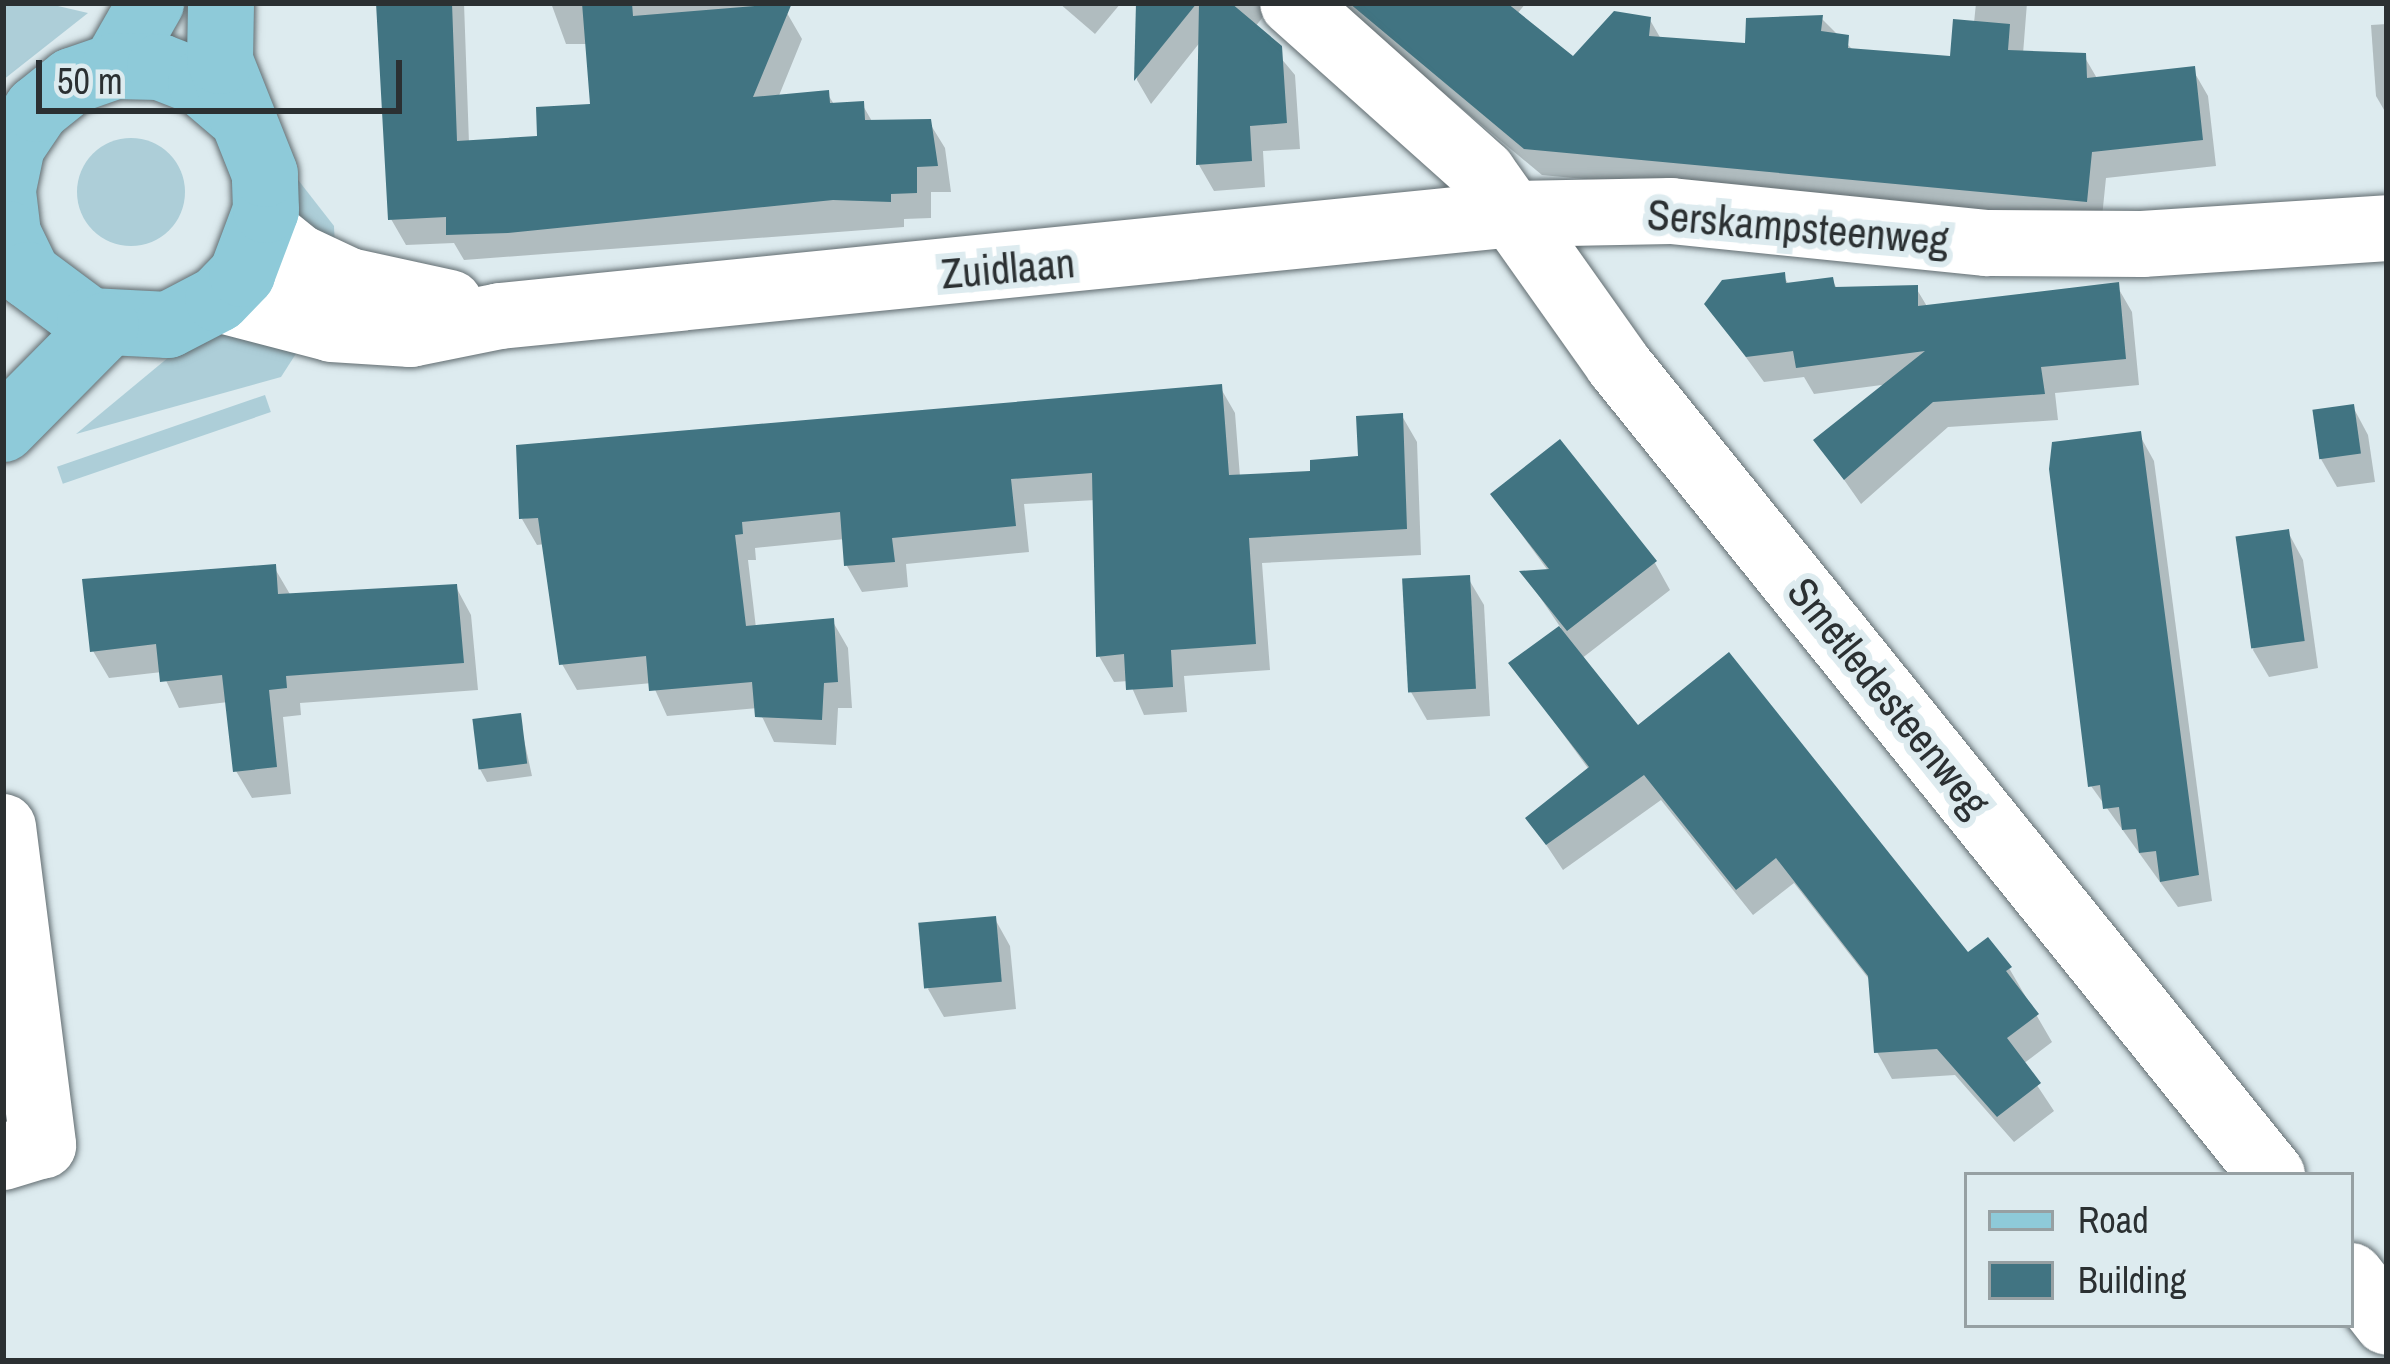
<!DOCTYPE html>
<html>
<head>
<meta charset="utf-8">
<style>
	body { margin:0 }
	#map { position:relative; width:2390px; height:1364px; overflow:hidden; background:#ddebef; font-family:"Archivo Narrow",sans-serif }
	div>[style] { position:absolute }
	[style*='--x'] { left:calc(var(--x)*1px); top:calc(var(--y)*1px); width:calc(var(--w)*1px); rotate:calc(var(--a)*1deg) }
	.green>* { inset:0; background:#adced8; transform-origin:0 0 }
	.round { border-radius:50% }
	.shadow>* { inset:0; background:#0003 }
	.building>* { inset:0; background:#417482; transform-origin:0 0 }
	.roads { filter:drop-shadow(0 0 3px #616c70) drop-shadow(0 0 3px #616c70) }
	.minor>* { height:66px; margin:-33px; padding:0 33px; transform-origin:33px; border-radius:33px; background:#fff }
	.major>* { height:66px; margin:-33px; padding:0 33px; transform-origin:33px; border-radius:33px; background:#8ecad9 }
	span { translate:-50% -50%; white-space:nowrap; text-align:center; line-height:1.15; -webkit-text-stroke:12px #ddebef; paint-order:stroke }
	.street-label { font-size:42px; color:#2b3032 }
	.frame { position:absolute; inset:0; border:6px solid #2b3032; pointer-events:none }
	.legend { position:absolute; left:1964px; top:1172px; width:390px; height:156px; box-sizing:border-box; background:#ddebef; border:3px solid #96a0a3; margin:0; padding:15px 21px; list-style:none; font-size:36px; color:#2b3032 }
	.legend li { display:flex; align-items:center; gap:24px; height:60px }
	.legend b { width:60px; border:3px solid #96a0a3 }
	.scale { position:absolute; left:36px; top:60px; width:366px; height:54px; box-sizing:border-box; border:6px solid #2b3032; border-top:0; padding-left:15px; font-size:36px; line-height:42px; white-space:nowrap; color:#2b3032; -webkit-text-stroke:9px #ddebef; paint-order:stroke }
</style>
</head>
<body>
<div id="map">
	<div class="green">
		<div style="clip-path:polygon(3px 3px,45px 3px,88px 13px,3px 80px)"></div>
		<div class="round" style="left:77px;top:138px;width:108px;height:108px"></div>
		<div style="clip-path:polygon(295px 176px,334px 226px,335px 249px,296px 214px)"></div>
		<div style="clip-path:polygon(220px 329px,299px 349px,281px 377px,76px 434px,193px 337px)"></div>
		<div style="left:265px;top:395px;width:18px;height:220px;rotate:71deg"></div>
	</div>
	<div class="shadow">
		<div style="clip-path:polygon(380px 3px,464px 3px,469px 143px,540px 139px,593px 107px,588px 44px,566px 44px,551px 3px,763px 3px,787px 13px,802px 39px,778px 98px,827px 93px,835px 106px,862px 104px,873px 123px,929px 122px,945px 148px,951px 192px,931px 192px,931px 218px,904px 219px,904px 227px,464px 260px,454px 243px,406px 245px,391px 219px)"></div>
		<div style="clip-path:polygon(1059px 3px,1121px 3px,1095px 34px)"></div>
		<div style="clip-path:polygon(1139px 3px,1274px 3px,1255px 27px,1295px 75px,1300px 149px,1263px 151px,1265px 187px,1214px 191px,1199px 165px,1201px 41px,1151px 104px,1137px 80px)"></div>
		<div style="clip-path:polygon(1335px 3px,1526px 3px,1517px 14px,1573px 60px,1650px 20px,1661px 39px,1748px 46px,1821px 18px,1855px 52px,1953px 60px,1974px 23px,1976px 3px,2027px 3px,2023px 54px,2084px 56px,2098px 80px,2193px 70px,2208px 96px,2216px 166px,2106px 178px,2101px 227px,1542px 175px)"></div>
		<div style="clip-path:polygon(2387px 24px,2387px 115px,2376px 96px,2371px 25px)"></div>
		<div style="clip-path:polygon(1783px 275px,1789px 285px,1832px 280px,1838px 290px,1916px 288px,1928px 308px,2117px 286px,2132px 312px,2139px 385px,2055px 393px,2058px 420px,1948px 427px,1861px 504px,1817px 441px,1889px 384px,1814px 394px,1804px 377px,1764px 382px,1707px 304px)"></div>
		<div style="clip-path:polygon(1220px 387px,1235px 413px,1240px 477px,1313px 474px,1361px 459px,1402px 416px,1417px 442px,1421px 555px,1262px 563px,1270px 670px,1184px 676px,1187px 712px,1144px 715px,1129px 681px,1114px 682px,1099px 656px,1096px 500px,1024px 504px,1029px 552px,906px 564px,908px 587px,862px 592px,847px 566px,845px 539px,755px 548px,756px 560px,748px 560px,756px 628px,833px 622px,848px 648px,852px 708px,838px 708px,836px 745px,774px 742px,758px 708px,667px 716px,652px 683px,577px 690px,562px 664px,545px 544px,537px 545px,522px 519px)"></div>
		<div style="clip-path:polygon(2353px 407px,2368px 435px,2375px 482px,2337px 487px,2321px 459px)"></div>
		<div style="clip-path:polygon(2139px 434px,2154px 461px,2212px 901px,2178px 907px,2091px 786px)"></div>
		<div style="clip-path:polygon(1493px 495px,1655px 563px,1670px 590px,1581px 659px,1637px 729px,1967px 956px,2009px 968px,2052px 1042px,2023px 1064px,2054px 1111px,2014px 1142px,1955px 1075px,1892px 1079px,1877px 1052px,1872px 983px,1794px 883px,1753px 915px,1661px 800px,1563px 870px,1529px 819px,1590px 771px,1512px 664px,1561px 628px,1524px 574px,1549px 572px)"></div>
		<div style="clip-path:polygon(2288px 532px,2303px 560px,2318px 668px,2269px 677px,2253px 650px)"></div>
		<div style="clip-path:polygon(274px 567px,291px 596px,456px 587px,471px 615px,478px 690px,300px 703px,301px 715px,283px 717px,291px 794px,252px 798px,236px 771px,228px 702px,179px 708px,162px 672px,109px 678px,93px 651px)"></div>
		<div style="clip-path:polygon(1468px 578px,1484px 605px,1490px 716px,1427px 720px,1411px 692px)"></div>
		<div style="clip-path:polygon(519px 717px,532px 776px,487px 782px,480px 769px)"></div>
		<div style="clip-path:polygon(995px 919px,1010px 946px,1016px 1009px,944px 1017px,928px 989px)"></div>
	</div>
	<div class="building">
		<div style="clip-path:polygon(376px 3px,452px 3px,457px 141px,537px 136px,536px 107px,590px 104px,582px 3px,632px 3px,633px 16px,792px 3px,753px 97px,829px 90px,830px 103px,864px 101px,865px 120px,931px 119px,938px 166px,917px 167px,917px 193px,891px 194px,891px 202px,833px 200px,508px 233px,446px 235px,446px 217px,388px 220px)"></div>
		<div style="clip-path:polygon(1136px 3px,1197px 3px,1134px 81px)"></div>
		<div style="clip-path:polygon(1199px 3px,1231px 3px,1282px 46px,1287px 123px,1250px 126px,1252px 161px,1196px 165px)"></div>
		<div style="clip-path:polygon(1349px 3px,1507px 3px,1573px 56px,1614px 11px,1651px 17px,1649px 36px,1745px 43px,1746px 18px,1823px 15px,1821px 31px,1849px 35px,1848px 48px,1950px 56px,1953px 19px,2010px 24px,2008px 50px,2086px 53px,2087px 78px,2195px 66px,2203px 140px,2092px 152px,2087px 202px,1524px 149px)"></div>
		<div style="clip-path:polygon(1785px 272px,1786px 283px,1833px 277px,1835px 287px,1918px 285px,1918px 306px,2119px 282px,2126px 359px,2041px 367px,2045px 394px,1933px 402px,1844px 480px,1813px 440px,1925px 351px,1796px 368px,1793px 351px,1746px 357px,1704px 304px,1722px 280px)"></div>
		<div style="clip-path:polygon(1222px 384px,1229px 475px,1310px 471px,1310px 460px,1358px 456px,1356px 416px,1403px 413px,1407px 529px,1249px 538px,1256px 644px,1171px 650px,1173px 687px,1126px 690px,1124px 654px,1096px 657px,1092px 473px,1011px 479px,1016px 526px,892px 538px,895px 562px,844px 566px,840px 512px,742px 522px,743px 534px,735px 535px,746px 626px,834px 618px,838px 682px,824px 683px,822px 720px,755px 717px,752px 682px,649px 691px,646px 656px,559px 665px,538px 518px,519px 519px,516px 445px)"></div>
		<div style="left:2354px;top:404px;width:50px;height:42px;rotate:82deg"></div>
		<div style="clip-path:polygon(2141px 431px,2199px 875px,2160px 882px,2156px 851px,2139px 853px,2136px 829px,2122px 830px,2119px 807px,2103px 809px,2100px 785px,2088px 787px,2049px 469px,2052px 442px)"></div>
		<div style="clip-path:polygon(1560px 439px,1657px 561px,1567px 631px,1519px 571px,1549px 569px,1490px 494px)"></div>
		<div style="left:2289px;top:529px;width:113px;height:54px;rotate:82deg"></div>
		<div style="clip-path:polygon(276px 564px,278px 594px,457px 584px,464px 663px,286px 676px,287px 688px,269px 690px,277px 767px,233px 772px,222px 675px,160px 682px,156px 644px,90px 652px,82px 579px)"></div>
		<div style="left:1470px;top:575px;width:114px;height:68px;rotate:87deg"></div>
		<div style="clip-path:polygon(1559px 626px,1638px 725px,1729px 652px,1968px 952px,1988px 937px,2012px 967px,2006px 971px,2039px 1014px,2007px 1038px,2041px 1083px,1997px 1117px,1937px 1049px,1874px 1053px,1868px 976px,1776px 858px,1736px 890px,1644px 775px,1546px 845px,1525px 818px,1589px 767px,1508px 663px)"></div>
		<div style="left:521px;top:713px;width:51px;height:49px;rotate:83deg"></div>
		<div style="left:996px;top:916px;width:66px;height:78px;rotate:85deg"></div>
	</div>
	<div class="roads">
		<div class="minor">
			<div style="--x:1293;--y:3;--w:255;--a:41.8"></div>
			<div style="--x:1483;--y:173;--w:234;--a:54.7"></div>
			<div style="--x:1618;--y:364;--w:1042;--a:51.12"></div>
			<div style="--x:262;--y:228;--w:46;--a:38.9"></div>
			<div style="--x:298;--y:257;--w:56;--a:25.2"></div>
			<div style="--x:349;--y:281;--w:103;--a:12.3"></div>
			<div style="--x:218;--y:299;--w:118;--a:14.7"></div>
			<div style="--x:332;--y:329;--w:79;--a:3.6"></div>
			<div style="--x:411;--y:334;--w:91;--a:-11.4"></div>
			<div style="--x:500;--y:316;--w:1020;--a:-5.74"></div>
			<div style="--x:1515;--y:214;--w:156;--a:-1.1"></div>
			<div style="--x:1671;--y:211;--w:318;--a:5.8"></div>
			<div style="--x:1987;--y:243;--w:155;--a:0.4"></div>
			<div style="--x:2142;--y:244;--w:246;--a:-3.7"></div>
			<div style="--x:3;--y:827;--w:321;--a:82.8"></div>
			<div style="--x:43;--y:1145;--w:42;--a:163.3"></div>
			<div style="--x:2351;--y:1276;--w:58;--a:52"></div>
		</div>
		<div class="major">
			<div style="--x:115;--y:66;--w:73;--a:-60.3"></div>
			<div style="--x:3;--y:189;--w:44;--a:-78.2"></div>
			<div style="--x:12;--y:146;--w:45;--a:-56"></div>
			<div style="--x:37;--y:109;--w:45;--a:-38.7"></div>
			<div style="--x:72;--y:81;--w:46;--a:-19.2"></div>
			<div style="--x:115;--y:66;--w:45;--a:1.3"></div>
			<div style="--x:160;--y:67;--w:44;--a:21.3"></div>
			<div style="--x:201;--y:83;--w:45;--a:40.5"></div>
			<div style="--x:3;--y:192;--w:42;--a:83.2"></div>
			<div style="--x:8;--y:234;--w:46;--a:64"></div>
			<div style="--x:28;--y:275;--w:77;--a:36.6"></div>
			<div style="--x:90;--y:321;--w:78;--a:2.9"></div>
			<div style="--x:168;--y:325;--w:56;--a:-27.5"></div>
			<div style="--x:218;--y:299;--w:35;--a:-46"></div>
			<div style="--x:242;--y:274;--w:68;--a:-69.4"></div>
			<div style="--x:266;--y:210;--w:36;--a:-92"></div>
			<div style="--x:265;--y:174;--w:122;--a:-111.7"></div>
			<div style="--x:220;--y:61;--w:58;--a:-89"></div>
			<div style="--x:3;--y:429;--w:146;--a:-45.3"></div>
		</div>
	</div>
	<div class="street-label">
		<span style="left:1798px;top:227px;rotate:5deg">Serskampsteenweg</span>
		<span style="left:1008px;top:268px;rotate:-5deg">Zuidlaan</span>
		<span style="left:1889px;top:697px;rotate:51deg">Smetledesteenweg</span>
	</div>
	<div class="frame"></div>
	<ul class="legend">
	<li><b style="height:15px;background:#8ecad9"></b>Road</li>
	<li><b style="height:33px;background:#417482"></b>Building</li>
	</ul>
	<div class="scale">50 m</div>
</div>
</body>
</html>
